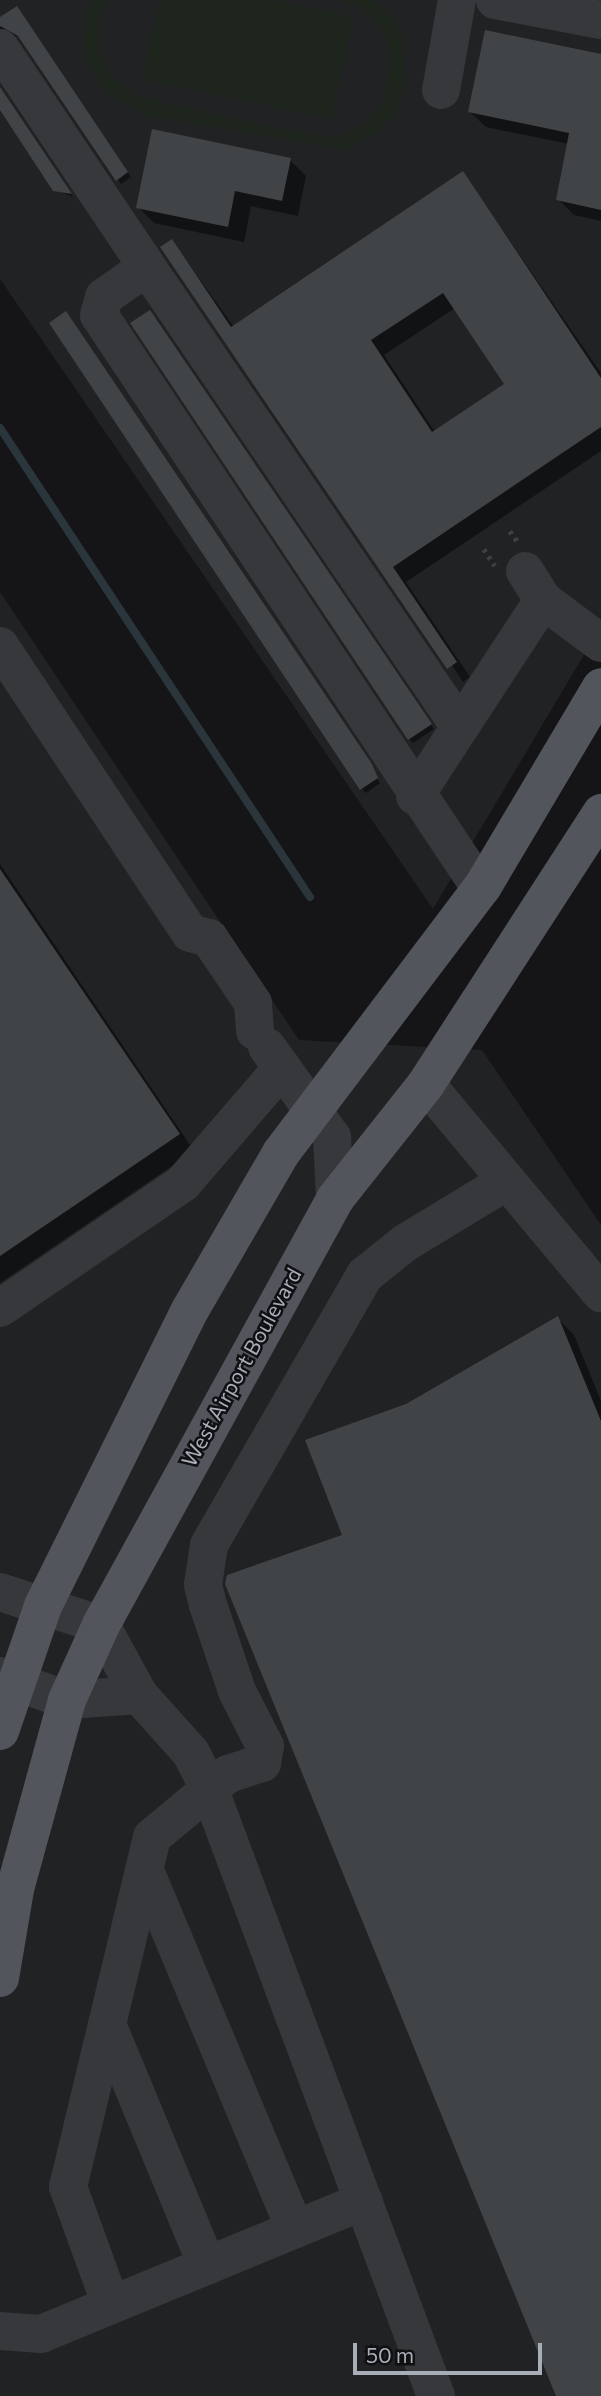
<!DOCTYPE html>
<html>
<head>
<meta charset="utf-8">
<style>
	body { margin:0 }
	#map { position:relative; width:601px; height:2396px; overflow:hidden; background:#151517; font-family:Commissioner,sans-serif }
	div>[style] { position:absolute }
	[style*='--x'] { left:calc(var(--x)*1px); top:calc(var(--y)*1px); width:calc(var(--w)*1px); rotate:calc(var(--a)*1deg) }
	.built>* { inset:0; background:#212224 }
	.green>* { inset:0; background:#1d251d }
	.shadow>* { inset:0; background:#0007 }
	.stream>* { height:8px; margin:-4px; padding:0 4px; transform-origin:4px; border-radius:4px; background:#2b363c }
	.building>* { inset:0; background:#414447 }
	.path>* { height:4.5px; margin-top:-2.25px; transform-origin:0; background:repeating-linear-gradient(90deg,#3c3f43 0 3.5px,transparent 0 8.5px) }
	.minor>* { height:38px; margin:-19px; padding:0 19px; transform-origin:19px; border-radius:19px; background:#36383c }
	.major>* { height:38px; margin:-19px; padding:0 19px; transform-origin:19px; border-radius:19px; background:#52555b }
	span { translate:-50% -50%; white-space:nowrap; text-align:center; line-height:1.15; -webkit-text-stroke:5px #101012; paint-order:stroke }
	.street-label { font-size:21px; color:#a7aeb8 }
	.scale { position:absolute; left:353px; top:2343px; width:189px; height:32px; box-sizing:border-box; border:4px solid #a7aeb8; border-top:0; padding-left:9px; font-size:21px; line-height:24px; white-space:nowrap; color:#a7aeb8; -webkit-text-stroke:5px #101012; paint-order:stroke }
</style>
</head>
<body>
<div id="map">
	<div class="built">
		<div style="clip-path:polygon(0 0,601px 0,601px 626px,433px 909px,0 279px)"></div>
		<div style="clip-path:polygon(0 592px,299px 1040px,482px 1050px,601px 1225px,601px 2396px,0 2396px)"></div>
	</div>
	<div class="green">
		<div style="clip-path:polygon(91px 0,108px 0,99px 19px,98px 49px,110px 76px,135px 96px,293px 132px,336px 137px,362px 126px,382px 105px,393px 56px,382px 29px,361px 7px,338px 0,374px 0,383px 7px,402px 34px,406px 85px,397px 111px,376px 134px,343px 149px,147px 115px,106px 93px,91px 69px,83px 44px)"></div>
		<div style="clip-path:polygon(160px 0,272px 0,353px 17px,332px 119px,142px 79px)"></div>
	</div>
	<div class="shadow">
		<div style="clip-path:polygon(20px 12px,131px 177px,121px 184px,22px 38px,0 31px,0 19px)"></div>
		<div style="clip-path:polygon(601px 56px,601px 221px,574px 215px,558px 199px,569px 144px,486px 127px,470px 112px)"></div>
		<div style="clip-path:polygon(0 88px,73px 197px,55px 189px,0 107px)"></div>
		<div style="clip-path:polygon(290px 160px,306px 176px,298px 216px,251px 206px,244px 242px,154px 223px,138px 207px)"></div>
		<div style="clip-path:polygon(evenodd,463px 173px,601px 373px,601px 451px,406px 582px,470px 677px,463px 682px,172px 241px,234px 327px,463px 173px,455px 308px,506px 385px,435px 432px,384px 355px,455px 308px)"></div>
		<div style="clip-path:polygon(154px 316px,434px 729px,413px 743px,409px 739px)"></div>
		<div style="clip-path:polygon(70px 317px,380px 783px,366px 793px,362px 789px)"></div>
		<div style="clip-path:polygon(0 864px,194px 1151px,0 1283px)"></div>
		<div style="clip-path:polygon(558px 1319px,574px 1335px,601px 1401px,601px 2396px,557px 2396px,344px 1536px,407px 1405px)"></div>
	</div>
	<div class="stream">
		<div style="--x:0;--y:428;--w:562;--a:56.54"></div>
	</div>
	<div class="building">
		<div style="clip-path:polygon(17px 6px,128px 172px,116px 181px,18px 36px,0 26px,0 17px)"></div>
		<div style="clip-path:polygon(485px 30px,601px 54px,601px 210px,556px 200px,569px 133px,468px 112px)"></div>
		<div style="clip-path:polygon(0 87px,72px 194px,53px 191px,0 110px)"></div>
		<div style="clip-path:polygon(152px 129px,291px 158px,282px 201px,235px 191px,228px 227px,136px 208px)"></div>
		<div style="clip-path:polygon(evenodd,463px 171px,601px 378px,601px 427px,393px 567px,457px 662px,447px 669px,160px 247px,172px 239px,231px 327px,463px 171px,443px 293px,504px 384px,432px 432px,371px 340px,443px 293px)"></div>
		<div style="clip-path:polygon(150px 310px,432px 724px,408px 740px,130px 323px)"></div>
		<div style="clip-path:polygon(66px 311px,372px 764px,378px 778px,360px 790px,49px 323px)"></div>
		<div style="clip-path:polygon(0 869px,180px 1134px,0 1256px)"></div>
		<div style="clip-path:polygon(558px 1316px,601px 1421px,601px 2396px,556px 2396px,225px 1584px,227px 1575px,342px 1535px,305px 1440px,406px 1404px)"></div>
	</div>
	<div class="path">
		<div style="--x:510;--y:531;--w:14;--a:54"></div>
		<div style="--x:484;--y:549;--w:20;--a:57"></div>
	</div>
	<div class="minor">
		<div style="--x:495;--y:0;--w:108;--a:10.7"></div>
		<div style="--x:0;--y:48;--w:264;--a:56.1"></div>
		<div style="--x:441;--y:90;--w:91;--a:-79.9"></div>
		<div style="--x:525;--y:571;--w:34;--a:58"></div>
		<div style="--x:0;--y:646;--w:344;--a:56.5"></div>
		<div style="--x:190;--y:933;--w:20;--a:15"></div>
		<div style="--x:209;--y:938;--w:78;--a:55.9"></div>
		<div style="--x:253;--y:1003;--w:28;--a:86"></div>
		<div style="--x:415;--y:796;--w:82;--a:-56.9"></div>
		<div style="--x:481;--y:889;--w:689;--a:-123.64"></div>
		<div style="--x:99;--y:315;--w:19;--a:-74"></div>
		<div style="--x:104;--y:297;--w:52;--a:-34.9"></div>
		<div style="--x:147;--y:267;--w:556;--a:55.77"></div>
		<div style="--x:460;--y:727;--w:152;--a:-56.8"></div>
		<div style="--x:543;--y:600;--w:72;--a:36.6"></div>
		<div style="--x:267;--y:1047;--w:111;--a:54.2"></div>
		<div style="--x:332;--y:1137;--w:62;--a:87.2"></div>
		<div style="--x:426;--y:1084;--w:273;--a:50.1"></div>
		<div style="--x:0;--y:1308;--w:222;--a:-34.3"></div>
		<div style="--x:183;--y:1183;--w:152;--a:-49.3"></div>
		<div style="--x:0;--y:1592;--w:106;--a:18.1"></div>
		<div style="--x:101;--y:1625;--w:80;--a:61.5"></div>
		<div style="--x:139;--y:1695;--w:72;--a:176"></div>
		<div style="--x:67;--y:1700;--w:71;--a:-160.3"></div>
		<div style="--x:139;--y:1695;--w:78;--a:48.1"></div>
		<div style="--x:191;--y:1753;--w:39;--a:63"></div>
		<div style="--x:209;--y:1788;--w:649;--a:69.53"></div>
		<div style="--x:146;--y:1873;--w:384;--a:67.3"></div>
		<div style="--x:107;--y:2024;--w:262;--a:67.5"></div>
		<div style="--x:111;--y:2305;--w:126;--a:-110"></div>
		<div style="--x:68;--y:2187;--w:360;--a:-76.5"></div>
		<div style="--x:152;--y:1837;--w:99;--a:-39.7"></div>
		<div style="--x:228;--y:1774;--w:36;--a:-18"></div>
		<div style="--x:262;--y:1763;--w:17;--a:-80"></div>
		<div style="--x:265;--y:1746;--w:62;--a:-117"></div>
		<div style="--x:237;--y:1691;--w:91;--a:-108.6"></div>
		<div style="--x:208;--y:1605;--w:21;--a:-104"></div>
		<div style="--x:203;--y:1585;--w:40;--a:-81.5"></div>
		<div style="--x:209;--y:1545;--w:312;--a:-60"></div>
		<div style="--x:365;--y:1275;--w:51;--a:-38.7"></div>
		<div style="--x:405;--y:1243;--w:119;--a:-31.3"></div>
		<div style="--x:0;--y:2331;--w:41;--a:4.2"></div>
		<div style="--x:41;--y:2334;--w:349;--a:-22.4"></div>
	</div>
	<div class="major">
		<div style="--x:0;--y:1731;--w:132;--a:-71"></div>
		<div style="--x:43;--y:1606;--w:330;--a:-63.6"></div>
		<div style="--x:190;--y:1310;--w:181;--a:-59.9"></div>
		<div style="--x:281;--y:1153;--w:335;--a:-52.9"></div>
		<div style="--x:483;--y:886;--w:231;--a:-59.3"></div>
		<div style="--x:0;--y:1978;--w:90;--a:-80.4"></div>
		<div style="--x:15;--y:1889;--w:196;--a:-74.6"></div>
		<div style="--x:67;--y:1700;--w:82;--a:-65.6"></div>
		<div style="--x:101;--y:1625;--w:486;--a:-61.2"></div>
		<div style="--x:335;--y:1199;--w:147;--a:-51.6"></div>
		<div style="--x:426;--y:1084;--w:323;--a:-57.1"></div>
	</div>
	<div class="street-label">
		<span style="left:241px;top:1367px;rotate:-61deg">West Airport Boulevard</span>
	</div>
	<div class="scale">50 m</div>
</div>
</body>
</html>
